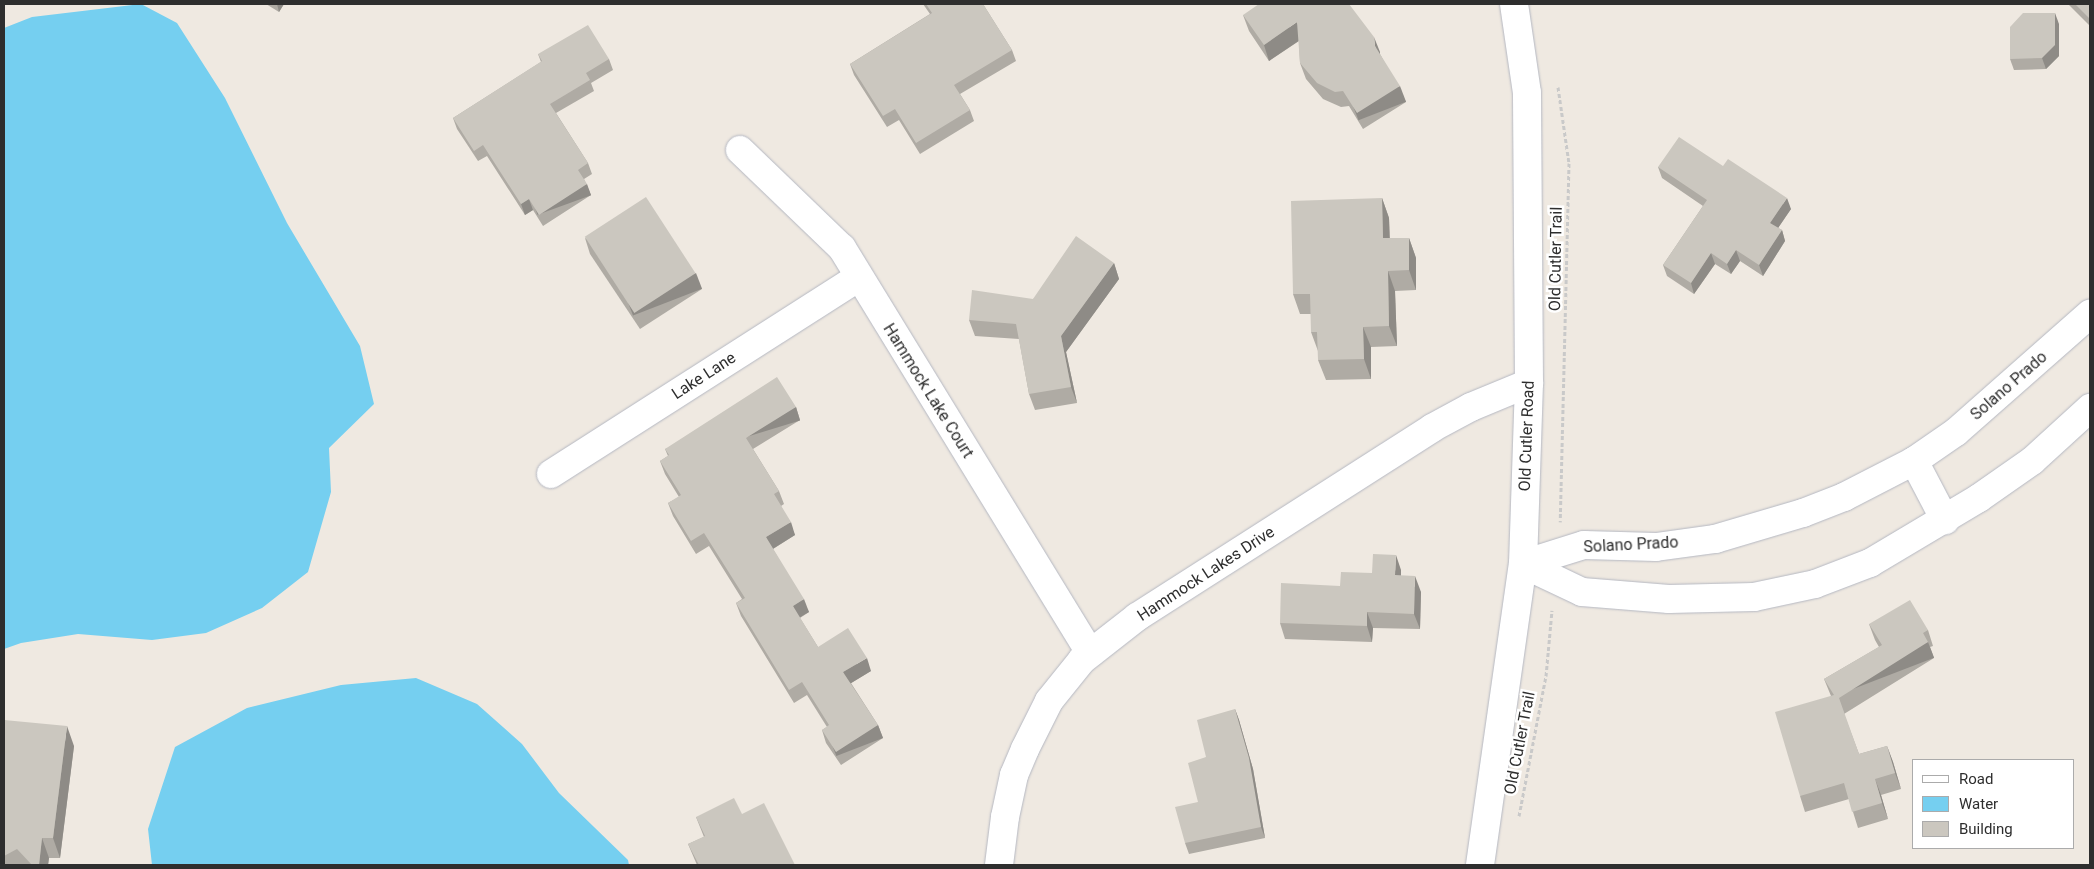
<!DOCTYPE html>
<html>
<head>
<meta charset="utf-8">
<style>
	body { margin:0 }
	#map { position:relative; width:2094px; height:869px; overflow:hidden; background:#efe9e1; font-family:Roboto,sans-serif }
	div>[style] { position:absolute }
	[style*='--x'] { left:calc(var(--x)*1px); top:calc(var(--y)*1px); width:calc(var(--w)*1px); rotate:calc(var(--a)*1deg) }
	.water>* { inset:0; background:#75cff0 }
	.path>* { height:3px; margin-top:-1.5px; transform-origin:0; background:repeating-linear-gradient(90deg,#c9c9c9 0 4px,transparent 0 6.5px) }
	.roads { filter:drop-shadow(0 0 1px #b4b7c1) drop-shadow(0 0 1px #b4b7c1) }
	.street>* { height:28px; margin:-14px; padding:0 14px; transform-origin:14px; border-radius:14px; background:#fff }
	.secondary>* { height:28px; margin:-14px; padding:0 14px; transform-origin:14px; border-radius:14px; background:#fff }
	.wall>* { inset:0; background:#afaba4 }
	.shaded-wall>* { inset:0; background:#8e8b86; transform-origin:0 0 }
	.building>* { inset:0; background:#cbc7bf; transform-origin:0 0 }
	span { translate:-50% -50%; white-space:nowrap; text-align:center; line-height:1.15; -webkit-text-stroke:5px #fff; paint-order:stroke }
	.street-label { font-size:16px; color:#2e2e2e }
	.frame { position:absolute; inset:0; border:5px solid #2e2e2e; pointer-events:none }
	.legend { position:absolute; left:1912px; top:759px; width:162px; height:90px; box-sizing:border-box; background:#fff; border:1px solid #ababab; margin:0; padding:6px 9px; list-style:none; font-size:15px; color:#2e2e2e }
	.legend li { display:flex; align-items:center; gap:10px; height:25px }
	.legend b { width:25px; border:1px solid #ababab }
</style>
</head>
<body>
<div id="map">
	<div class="water">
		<div style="clip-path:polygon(141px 4px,177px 23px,225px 98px,287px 223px,360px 346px,374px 404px,329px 448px,331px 492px,308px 572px,262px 608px,206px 633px,152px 640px,78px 634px,21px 643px,4px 649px,4px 28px,32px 17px)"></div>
		<div style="clip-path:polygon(416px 678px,477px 704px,522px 744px,559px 793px,628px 860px,629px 865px,152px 865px,148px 829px,175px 747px,247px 708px,341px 685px)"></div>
	</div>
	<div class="path">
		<div style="--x:1558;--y:87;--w:77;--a:81.8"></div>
		<div style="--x:1569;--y:163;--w:359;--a:91.4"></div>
		<div style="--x:1519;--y:816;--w:143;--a:-79.1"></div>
		<div style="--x:1546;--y:676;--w:66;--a:-84.8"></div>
	</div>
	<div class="roads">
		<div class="street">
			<div style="--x:740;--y:150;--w:141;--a:43.9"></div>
			<div style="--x:842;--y:248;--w:475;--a:58.5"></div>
			<div style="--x:1914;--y:461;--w:67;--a:62.3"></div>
			<div style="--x:551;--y:474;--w:364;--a:-32.6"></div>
			<div style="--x:1523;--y:564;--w:64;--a:-17.3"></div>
			<div style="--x:1584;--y:545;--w:72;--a:1.6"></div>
			<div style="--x:1656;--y:547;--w:60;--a:-7.7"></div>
			<div style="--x:1715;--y:539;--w:92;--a:-16.5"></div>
			<div style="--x:1803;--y:513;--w:44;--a:-21.3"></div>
			<div style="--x:1844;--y:497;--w:79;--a:-27.2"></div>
			<div style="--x:1914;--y:461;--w:51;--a:-34.6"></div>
			<div style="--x:1956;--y:432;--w:179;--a:-41.4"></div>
			<div style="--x:1523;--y:564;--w:65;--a:25.4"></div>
			<div style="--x:1582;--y:592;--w:87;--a:4.6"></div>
			<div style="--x:1669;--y:599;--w:85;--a:-1.3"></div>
			<div style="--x:1754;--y:597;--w:62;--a:-12"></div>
			<div style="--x:1815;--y:584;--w:59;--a:-20.9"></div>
			<div style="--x:1870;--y:563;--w:127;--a:-30.8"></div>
			<div style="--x:1979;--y:498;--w:65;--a:-34.9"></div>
			<div style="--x:2032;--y:461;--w:79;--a:-42.4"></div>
			<div style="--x:999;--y:865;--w:48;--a:-82.9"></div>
			<div style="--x:1005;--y:817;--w:43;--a:-77.9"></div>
			<div style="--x:1014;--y:775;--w:28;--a:-67"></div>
			<div style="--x:1025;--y:749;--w:54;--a:-63.4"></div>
			<div style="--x:1049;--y:701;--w:53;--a:-51.2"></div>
			<div style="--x:1082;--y:660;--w:70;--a:-38"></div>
			<div style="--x:1137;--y:617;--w:350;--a:-32.6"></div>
			<div style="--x:1432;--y:428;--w:44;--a:-28.3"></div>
			<div style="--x:1471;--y:407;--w:63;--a:-22.5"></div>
		</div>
		<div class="secondary">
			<div style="--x:1480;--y:865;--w:304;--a:-81.9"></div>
			<div style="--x:1523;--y:564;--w:181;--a:-88.1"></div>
			<div style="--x:1529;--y:383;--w:290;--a:-90.4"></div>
			<div style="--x:1527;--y:93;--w:90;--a:-98.3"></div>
		</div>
	</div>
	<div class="wall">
		<div style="clip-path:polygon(266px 4px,284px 4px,279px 12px)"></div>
		<div style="clip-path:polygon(923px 4px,983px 4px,1012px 50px,1016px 61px,960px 94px,970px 110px,974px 121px,920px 154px,899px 120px,887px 127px,854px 75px,850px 64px,930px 14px)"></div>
		<div style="clip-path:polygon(2068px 4px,2090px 4px,2090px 26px)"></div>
		<div style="clip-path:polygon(1243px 15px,1380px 52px,1380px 54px,1406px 102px,1363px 129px,1349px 106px,1341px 107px,1323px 99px,1306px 79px,1300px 63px,1299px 41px,1269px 61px,1249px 31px)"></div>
		<div style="clip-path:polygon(2059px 24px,2059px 56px,2046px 69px,2014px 70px,2010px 59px)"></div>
		<div style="clip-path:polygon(538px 54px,609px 59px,613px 70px,591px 83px,594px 91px,556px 113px,588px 163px,592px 174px,584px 179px,591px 195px,543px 226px,533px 210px,525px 215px,487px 156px,478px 161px,457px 129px,453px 118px,541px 62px)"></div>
		<div style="clip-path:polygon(1723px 166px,1791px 209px,1778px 228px,1782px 230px,1785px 241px,1763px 276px,1740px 261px,1731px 274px,1715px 264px,1694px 294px,1667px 276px,1663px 265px,1703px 206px,1662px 178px,1658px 167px)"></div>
		<div style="clip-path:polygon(1382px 198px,1389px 218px,1390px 238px,1409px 238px,1416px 258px,1416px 290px,1395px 291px,1397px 346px,1371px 347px,1371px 379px,1326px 380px,1318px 360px,1318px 351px,1311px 332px,1311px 314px,1300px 314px,1293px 294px)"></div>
		<div style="clip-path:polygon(585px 238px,702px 289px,640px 329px,590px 254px)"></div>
		<div style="clip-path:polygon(1114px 263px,1119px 279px,1066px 352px,1077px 403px,1035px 410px,1029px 394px,1019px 339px,975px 336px,969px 320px,1033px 299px)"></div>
		<div style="clip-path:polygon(796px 407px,800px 420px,753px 449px,779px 491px,784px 504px,781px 506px,795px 535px,773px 549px,809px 612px,800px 618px,818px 647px,871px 671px,851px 683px,878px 725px,883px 738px,841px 765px,826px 743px,822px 730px,827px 727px,807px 695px,794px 703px,741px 616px,736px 603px,742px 599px,709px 546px,696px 554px,673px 516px,668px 503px,679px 497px,665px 474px,660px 461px,668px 456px,665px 449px)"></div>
		<div style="clip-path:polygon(1401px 570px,1401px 576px,1421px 592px,1420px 629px,1373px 628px,1372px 642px,1285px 639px,1280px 623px,1340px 586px,1372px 573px)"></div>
		<div style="clip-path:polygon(1869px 624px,1928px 630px,1933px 646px,1930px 647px,1934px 658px,1844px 714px,1859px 754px,1887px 746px,1893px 762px,1901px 789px,1881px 795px,1888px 819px,1858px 828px,1849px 799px,1805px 812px,1800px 796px,1831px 696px,1824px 679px,1879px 647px,1875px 640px)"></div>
		<div style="clip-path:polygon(1235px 709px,1239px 720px,1253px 769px,1265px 838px,1189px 854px,1185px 843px,1198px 802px,1206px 757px)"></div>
		<div style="clip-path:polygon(4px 720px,74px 746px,60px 858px,49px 858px,48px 865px,4px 865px)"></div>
		<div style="clip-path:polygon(742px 814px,795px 865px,697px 865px,688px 844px,704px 837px,696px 817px)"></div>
	</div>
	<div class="shaded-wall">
		<div style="clip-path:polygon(277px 4px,284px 4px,279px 12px)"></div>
		<div style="clip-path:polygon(2055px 13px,2059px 24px,2059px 56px,2046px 69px,2042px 58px)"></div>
		<div style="clip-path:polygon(1297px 22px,1303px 38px,1269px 61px,1264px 45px)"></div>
		<div style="clip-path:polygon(1374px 37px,1380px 52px,1380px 61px,1375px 46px)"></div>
		<div style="left:1400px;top:86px;width:17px;height:51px;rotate:69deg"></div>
		<div style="left:587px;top:184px;width:12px;height:57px;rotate:70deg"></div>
		<div style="clip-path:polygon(1382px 198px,1389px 218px,1390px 258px,1383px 238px)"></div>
		<div style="clip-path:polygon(1787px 198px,1791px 209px,1774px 234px,1770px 223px)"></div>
		<div style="clip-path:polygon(529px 199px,533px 210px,525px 215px,521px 204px)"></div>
		<div style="clip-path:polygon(1782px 230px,1785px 241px,1763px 276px,1759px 265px)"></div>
		<div style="clip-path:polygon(1409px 238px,1416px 258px,1416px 290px,1409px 270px)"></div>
		<div style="clip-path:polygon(1736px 250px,1740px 261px,1731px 274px,1727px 264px)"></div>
		<div style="clip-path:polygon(1711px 253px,1715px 264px,1694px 294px,1691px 283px)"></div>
		<div style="clip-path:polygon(1114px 263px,1119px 279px,1066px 352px,1077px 403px,1071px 387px,1061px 336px)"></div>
		<div style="clip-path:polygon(1388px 271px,1395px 291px,1397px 346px,1389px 326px)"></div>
		<div style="left:696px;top:273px;width:17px;height:74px;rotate:69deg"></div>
		<div style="clip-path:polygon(1363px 327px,1371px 347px,1371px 379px,1364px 359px)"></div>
		<div style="left:796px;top:407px;width:14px;height:59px;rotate:73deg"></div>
		<div style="clip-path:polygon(791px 522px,795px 535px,771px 550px,766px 537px)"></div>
		<div style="clip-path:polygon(1396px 555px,1401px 570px,1401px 591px,1395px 575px)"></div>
		<div style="clip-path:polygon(1415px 576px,1421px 592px,1420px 629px,1414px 614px)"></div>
		<div style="clip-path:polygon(804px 599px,809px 612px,797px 619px,793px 606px)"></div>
		<div style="clip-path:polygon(1367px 612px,1373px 628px,1372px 642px,1367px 626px)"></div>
		<div style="left:1928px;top:642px;width:17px;height:105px;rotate:69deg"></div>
		<div style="clip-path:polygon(867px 658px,871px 671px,848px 685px,843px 672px)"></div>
		<div style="clip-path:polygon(1235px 709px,1239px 720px,1253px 769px,1265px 838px,1261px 827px)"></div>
		<div style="left:878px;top:725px;width:14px;height:50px;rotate:69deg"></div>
		<div style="clip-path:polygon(67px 726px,74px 746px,60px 858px,53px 838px)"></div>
		<div style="clip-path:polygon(1887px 746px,1893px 762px,1901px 789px,1895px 773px)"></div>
		<div style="clip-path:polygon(1875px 779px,1881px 795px,1888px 819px,1882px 803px)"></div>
		<div style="clip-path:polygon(42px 838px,49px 858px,48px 865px,39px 865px)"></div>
	</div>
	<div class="building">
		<div style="clip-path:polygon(926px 4px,983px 4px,1012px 50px,954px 85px,970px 110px,916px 143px,895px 109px,883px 116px,850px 64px,932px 13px)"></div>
		<div style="clip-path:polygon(1259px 4px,1349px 4px,1374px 37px,1375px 46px,1400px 86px,1357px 113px,1343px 91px,1335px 92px,1317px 83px,1300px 63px,1297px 22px,1264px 45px,1243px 15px)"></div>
		<div style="clip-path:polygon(2075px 4px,2090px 4px,2090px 19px)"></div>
		<div style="clip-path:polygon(2023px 13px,2055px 13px,2055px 45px,2042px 58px,2010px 59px,2010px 27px)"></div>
		<div style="clip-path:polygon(588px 25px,609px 59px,586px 73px,590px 80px,550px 104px,588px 163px,578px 170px,587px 184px,539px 215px,529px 199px,521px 204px,483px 145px,474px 151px,453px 118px,542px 61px,538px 54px)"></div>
		<div style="clip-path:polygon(1679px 137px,1723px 166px,1728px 159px,1787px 198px,1770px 223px,1782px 230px,1759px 265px,1736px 250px,1727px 264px,1711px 253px,1691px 283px,1663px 265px,1707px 200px,1658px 167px)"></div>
		<div style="left:646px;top:197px;width:91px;height:73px;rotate:57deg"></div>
		<div style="clip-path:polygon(1382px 198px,1383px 238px,1409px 238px,1409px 270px,1388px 271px,1389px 326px,1363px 327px,1364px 359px,1318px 360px,1317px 332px,1311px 332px,1310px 294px,1293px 294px,1291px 201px)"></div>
		<div style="clip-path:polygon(1076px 236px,1114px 263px,1061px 336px,1071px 387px,1029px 394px,1016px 324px,969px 320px,972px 290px,1033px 299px)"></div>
		<div style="clip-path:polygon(777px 377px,796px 407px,746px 438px,779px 491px,774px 494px,791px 522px,766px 537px,804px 599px,793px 606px,818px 647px,848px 628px,867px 658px,843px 672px,878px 725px,836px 752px,822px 730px,829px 725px,802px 682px,789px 690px,736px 603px,745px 598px,704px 533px,691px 541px,668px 503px,681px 495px,660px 461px,669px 455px,665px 449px)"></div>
		<div style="clip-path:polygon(1373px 554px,1396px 555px,1395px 575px,1415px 576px,1414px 614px,1367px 612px,1367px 626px,1280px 623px,1281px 583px,1340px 586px,1341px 572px,1372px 573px)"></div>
		<div style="clip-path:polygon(1910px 600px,1928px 630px,1923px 633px,1928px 642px,1839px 698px,1859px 754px,1887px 746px,1895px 773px,1875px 779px,1882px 803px,1852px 812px,1844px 783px,1800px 796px,1775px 712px,1834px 695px,1824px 679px,1882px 645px,1869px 624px)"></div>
		<div style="clip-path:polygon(1235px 709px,1249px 758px,1261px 827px,1185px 843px,1175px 807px,1198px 802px,1188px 763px,1206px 757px,1197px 720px)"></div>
		<div style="clip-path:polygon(4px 720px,67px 726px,53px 838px,42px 838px,39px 865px,32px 865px,17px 849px,4px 856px)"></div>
		<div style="clip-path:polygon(734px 798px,742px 814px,764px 803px,795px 865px,699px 865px,688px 844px,705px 836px,696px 817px)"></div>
	</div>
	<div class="street-label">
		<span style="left:1556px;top:259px;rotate:-89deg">Old Cutler Trail</span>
		<span style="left:704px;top:376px;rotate:-33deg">Lake Lane</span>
		<span style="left:2009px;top:386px;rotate:-41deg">Solano Prado</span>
		<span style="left:928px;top:391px;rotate:58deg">Hammock Lake Court</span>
		<span style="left:1527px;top:436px;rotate:-88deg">Old Cutler Road</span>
		<span style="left:1631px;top:545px;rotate:-3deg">Solano Prado</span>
		<span style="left:1206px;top:574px;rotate:-33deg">Hammock Lakes Drive</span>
		<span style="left:1520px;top:743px;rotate:-79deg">Old Cutler Trail</span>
	</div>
	<div class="frame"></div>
	<ul class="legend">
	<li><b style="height:6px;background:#fff"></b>Road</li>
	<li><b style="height:14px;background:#75cff0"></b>Water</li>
	<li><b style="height:14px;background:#cbc7bf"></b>Building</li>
	</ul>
</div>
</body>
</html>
